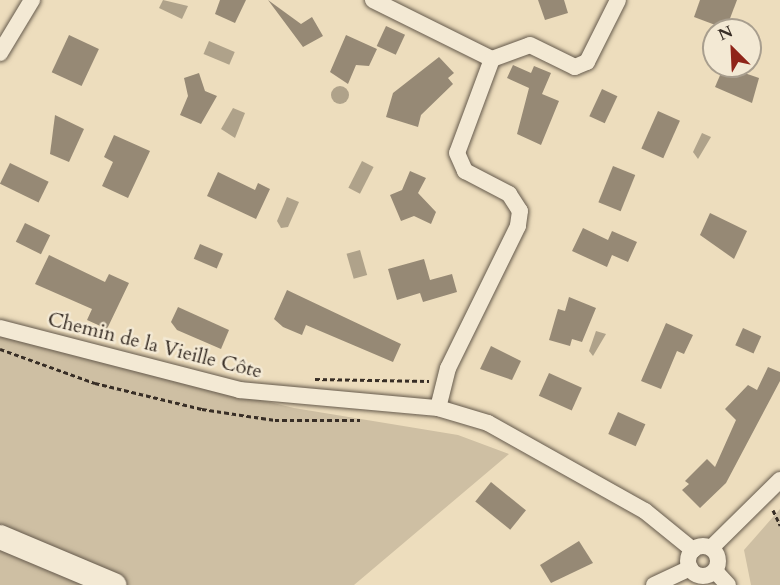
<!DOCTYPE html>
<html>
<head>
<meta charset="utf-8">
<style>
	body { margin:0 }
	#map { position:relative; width:780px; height:585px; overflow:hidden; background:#edddbd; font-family:Cardo,serif }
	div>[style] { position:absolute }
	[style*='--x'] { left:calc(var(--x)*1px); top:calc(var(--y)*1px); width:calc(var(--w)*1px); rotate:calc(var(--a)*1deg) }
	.green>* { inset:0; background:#cebfa3 }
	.water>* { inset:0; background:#afa28a; transform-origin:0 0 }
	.round { border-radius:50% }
	.building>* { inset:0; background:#968975; transform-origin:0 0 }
	.path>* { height:3px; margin-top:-1.5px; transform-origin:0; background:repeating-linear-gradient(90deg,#382e26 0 4.5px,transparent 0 7.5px) }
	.roads { filter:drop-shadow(0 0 2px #655a4c) drop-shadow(0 0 2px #655a4c) }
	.street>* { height:16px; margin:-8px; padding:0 8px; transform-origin:8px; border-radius:8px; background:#f3e9d4 }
	.street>.ring { margin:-8px; padding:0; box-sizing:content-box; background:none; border:16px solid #f3e9d4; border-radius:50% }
	.secondary>* { height:24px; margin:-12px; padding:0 12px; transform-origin:12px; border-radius:12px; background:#f3e9d4 }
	span { translate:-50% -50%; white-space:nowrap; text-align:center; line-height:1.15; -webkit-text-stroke:5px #f3e9d4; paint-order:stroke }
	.street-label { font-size:20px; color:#382e26 }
	.north { position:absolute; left:702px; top:18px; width:60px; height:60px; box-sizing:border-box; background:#f3e9d4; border:2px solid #a89e8e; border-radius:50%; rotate:336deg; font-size:16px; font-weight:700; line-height:24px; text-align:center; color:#382e26 }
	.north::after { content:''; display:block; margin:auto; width:21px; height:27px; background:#8f2418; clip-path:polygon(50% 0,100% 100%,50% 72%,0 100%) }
</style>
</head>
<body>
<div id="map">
	<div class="green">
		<div style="clip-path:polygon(0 336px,294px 408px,458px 435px,509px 454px,354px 585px,0 585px)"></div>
		<div style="clip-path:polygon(780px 509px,780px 585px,751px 585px,744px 550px)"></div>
	</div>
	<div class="water">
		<div style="clip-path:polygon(163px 0,188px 6px,182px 19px,159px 8px)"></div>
		<div style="left:209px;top:41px;width:28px;height:14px;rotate:23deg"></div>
		<div class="round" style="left:331px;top:86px;width:18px;height:18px"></div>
		<div style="clip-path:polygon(233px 108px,245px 113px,235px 138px,221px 129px)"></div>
		<div style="clip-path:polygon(702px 133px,711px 137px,698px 159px,693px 152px)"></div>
		<div style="left:362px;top:161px;width:13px;height:30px;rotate:27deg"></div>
		<div style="clip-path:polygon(287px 197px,299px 202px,288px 227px,281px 228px,277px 221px)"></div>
		<div style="left:360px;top:250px;width:26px;height:14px;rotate:74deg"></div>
		<div style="clip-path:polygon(596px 331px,606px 334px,593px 356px,589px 351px)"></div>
	</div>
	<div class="building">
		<div style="clip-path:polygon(220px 0,246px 0,235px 23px,215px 14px)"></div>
		<div style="clip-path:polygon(268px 0,301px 24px,312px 17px,323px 36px,303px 47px)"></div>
		<div style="clip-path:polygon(538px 0,564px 0,568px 13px,545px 20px)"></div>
		<div style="clip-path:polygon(700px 0,737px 0,726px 29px,694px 17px)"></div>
		<div style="left:386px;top:26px;width:21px;height:22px;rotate:25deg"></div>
		<div style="left:69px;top:35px;width:33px;height:41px;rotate:25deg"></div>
		<div style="clip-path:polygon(346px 35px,377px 49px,369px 66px,356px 65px,348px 84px,330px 72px)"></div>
		<div style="clip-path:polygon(439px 57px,454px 73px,448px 78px,453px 84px,421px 115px,418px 127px,386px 117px,393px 93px)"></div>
		<div style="clip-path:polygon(513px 65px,531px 73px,534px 66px,551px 73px,542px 94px,559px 101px,541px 145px,517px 134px,529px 88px,507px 78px)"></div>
		<div style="clip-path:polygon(724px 66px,759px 78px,752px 103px,715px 87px)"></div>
		<div style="clip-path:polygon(199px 73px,205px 91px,217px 96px,201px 124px,180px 115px,188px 96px,184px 78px)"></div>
		<div style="left:602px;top:89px;width:17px;height:30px;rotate:25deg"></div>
		<div style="left:658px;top:111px;width:24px;height:41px;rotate:24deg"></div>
		<div style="clip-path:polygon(55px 115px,84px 129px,69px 162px,50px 154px)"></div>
		<div style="clip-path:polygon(114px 135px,150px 151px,128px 198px,102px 186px,113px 162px,104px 157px)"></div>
		<div style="left:10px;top:163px;width:43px;height:23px;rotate:26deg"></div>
		<div style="left:613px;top:166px;width:24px;height:39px;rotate:22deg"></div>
		<div style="clip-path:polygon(410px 171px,426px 178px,418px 193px,436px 212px,431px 224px,414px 216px,401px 221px,390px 195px,402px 190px)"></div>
		<div style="clip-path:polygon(218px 172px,255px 190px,258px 183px,270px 189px,256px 219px,207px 196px)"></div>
		<div style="clip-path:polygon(710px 213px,747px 231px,734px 259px,700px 235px)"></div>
		<div style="left:25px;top:223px;width:28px;height:21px;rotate:26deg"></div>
		<div style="clip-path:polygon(583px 228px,608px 240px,612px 231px,637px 242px,628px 262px,612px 255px,607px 267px,572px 251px)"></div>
		<div style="left:200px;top:244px;width:25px;height:16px;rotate:23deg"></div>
		<div style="clip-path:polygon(49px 255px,105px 282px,109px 274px,129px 283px,107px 329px,87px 320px,92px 309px,35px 284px)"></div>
		<div style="clip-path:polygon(424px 259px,430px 280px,452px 274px,457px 292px,423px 302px,420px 293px,397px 300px,388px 269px)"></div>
		<div style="clip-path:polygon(287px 290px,401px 344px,393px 362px,306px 325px,302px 335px,283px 327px,274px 319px)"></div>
		<div style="clip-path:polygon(569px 297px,596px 308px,582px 342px,572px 339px,570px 346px,549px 340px,558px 309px,565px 311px)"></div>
		<div style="clip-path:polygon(178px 307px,229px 330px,221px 349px,177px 330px,171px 322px)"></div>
		<div style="clip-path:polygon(666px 323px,693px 335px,684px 354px,677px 351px,661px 389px,641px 381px)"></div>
		<div style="left:743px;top:328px;width:20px;height:19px;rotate:24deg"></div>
		<div style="clip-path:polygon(491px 346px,521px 361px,512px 380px,480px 369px)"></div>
		<div style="clip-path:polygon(768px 367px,780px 372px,780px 381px,726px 483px,700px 508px,682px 490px,689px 484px,685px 481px,707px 459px,715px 467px,736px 420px,725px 409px,748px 385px,757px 390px)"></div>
		<div style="left:549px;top:373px;width:36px;height:25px;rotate:24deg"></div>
		<div style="left:618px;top:412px;width:30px;height:24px;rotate:24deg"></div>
		<div style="left:491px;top:482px;width:45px;height:25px;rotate:39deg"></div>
		<div style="clip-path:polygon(579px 541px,593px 563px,551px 583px,540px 565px)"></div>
	</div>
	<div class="path">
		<div style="--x:0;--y:349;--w:101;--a:19.7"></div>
		<div style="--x:95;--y:383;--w:110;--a:13.7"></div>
		<div style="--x:202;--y:409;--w:74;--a:8.6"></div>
		<div style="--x:275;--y:420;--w:85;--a:0"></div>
		<div style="--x:315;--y:379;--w:114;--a:1"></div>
		<div style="--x:773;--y:510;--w:17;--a:65"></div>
	</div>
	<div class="roads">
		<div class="street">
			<div style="--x:373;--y:0;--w:133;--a:26.4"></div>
			<div style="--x:492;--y:59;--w:100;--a:110.4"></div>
			<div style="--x:457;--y:153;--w:20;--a:66"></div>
			<div style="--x:465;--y:171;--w:50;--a:27.6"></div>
			<div style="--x:509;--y:194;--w:20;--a:57"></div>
			<div style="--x:520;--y:211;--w:15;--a:98"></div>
			<div style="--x:518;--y:226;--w:158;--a:116.2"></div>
			<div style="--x:448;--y:368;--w:41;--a:104"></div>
			<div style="--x:0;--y:53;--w:62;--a:-58.9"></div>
			<div style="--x:492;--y:59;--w:40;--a:-20.2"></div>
			<div style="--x:530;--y:45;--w:50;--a:26.1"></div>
			<div style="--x:575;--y:67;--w:13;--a:-23"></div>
			<div style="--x:587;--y:62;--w:69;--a:-63.4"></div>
			<div style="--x:0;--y:328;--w:247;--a:14.5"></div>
			<div style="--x:239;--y:390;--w:200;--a:5.2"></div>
			<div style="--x:438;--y:408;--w:52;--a:16.7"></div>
			<div style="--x:488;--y:423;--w:180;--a:29.3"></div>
			<div style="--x:645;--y:511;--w:62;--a:39.1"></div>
			<div class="ring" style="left:688px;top:546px;width:14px;height:14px"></div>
			<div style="--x:711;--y:548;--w:97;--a:-44.6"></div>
			<div style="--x:715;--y:571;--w:19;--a:47"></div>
			<div style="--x:654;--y:585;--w:40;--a:-25"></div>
		</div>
		<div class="secondary">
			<div style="--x:0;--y:537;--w:124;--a:22.8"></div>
		</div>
	</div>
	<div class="street-label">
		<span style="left:155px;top:345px;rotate:14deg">Chemin de la Vieille Côte</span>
	</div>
	<div class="north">N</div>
</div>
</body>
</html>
